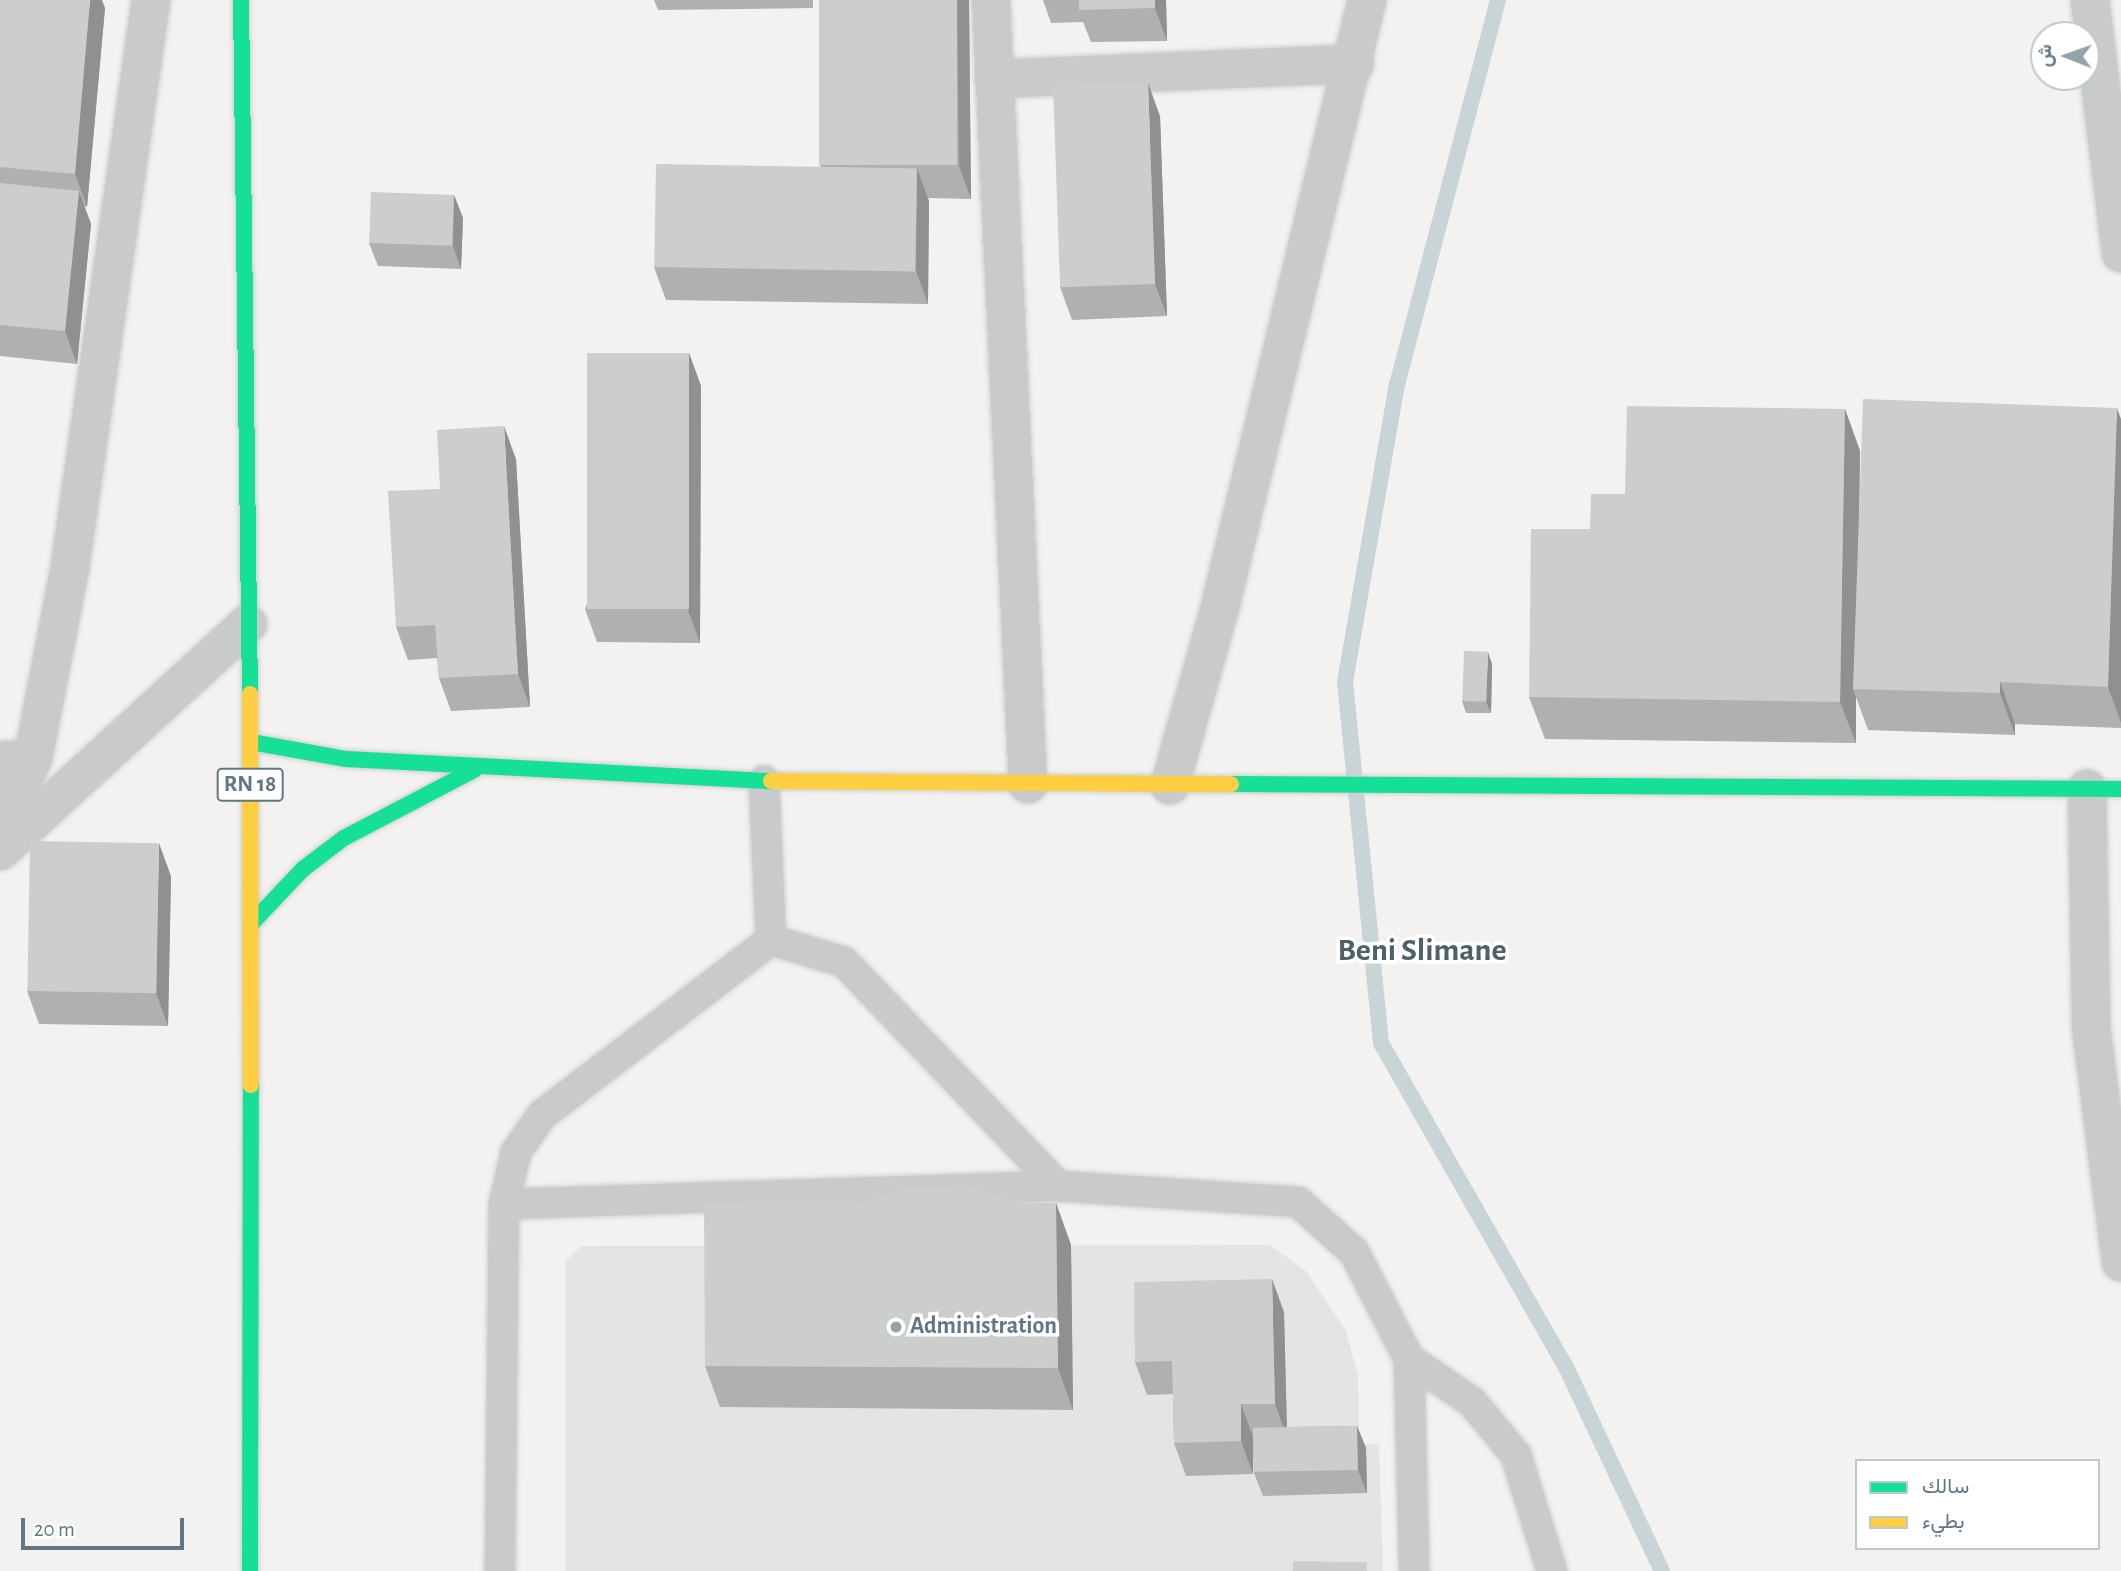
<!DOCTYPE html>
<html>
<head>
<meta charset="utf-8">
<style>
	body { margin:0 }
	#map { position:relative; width:2121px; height:1571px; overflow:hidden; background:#f3f2f0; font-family:"Alegreya Sans",Vazirmatn,sans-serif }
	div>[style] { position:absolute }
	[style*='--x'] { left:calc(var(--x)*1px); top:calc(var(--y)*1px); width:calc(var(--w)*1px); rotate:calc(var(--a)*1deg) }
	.built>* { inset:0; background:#e3e4e3 }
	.stream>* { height:16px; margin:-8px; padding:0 8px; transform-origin:8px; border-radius:8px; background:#c8d4d5 }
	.roads { filter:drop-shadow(0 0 2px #cecfcf) drop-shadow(0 0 2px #cecfcf) }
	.lane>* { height:30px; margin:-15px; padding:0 15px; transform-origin:15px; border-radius:15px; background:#c8cacb }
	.street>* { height:38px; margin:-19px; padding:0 19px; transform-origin:19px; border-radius:19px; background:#c8cacb }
	.fast>* { height:16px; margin:-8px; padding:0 8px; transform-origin:8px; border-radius:8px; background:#16e098 }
	.slow>* { height:16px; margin:-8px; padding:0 8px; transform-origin:8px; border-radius:8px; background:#ffcf43 }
	.wall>* { inset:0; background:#afb0b0 }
	.shaded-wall>* { inset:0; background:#8f9090 }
	.building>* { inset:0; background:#cccdcd; transform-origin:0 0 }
	.dots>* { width:19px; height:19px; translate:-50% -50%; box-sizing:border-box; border:4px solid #fff; border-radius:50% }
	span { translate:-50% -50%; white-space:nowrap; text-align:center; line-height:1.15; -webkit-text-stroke:7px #fff; paint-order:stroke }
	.shield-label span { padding:2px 5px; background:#fff; border:2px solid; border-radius:5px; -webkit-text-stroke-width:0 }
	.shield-label { font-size:23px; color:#607883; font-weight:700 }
	.poi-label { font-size:24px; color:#607883; font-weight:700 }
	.left { translate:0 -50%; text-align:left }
	.district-label { font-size:32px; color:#4f6067; font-weight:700 }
	.legend { position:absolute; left:1855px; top:1459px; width:245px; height:91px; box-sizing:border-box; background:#fff; border:2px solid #bfc9cd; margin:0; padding:9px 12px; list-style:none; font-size:21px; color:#607883 }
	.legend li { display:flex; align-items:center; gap:14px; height:35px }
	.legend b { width:35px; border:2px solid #bfc9cd }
	.north { position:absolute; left:2030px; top:21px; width:70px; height:70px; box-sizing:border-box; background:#fff; border:2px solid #bfc9cd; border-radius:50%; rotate:271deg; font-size:19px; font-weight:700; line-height:28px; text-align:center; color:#607883 }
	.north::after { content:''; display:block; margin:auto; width:24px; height:32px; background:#93a3a9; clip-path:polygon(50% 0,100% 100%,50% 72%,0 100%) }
	.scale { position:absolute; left:21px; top:1518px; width:163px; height:32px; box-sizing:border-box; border:4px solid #607883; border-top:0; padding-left:9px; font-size:21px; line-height:24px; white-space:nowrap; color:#607883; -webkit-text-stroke:5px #fff; paint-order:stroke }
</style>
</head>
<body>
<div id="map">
	<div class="built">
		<div style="clip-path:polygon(1270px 1245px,1306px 1271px,1346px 1331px,1358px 1376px,1359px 1443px,1379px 1445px,1383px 1571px,565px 1571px,565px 1262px,581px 1246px)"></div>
	</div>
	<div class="stream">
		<div style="--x:1498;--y:0;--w:397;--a:104.7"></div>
		<div style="--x:1397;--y:384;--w:303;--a:99.9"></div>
		<div style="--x:1345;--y:682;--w:363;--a:84.3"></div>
		<div style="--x:1381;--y:1043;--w:373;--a:60.3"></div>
		<div style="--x:1566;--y:1367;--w:225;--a:64.8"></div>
	</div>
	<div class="roads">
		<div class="lane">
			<div style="--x:764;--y:781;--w:159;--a:87.5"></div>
			<div style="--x:504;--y:1204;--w:554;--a:-1.86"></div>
			<div style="--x:1058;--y:1186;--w:241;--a:3.8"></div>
			<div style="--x:1298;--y:1202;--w:75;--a:41.8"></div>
			<div style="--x:1354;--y:1252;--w:120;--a:62.8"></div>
			<div style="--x:1409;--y:1359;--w:212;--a:88.6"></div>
			<div style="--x:1409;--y:1359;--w:76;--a:34.3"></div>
			<div style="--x:1472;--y:1402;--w:69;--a:50.3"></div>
			<div style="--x:1516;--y:1455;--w:121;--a:72.8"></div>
			<div style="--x:500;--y:1571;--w:367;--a:-89.4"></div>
			<div style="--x:504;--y:1204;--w:53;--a:-77"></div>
			<div style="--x:516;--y:1152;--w:45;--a:-54.9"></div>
			<div style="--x:542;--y:1115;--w:288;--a:-37.4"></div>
			<div style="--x:771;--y:940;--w:76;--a:16.8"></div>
			<div style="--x:844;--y:962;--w:310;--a:46.3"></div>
		</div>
		<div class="street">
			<div style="--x:991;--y:0;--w:785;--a:87.3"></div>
			<div style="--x:2090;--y:0;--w:255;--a:83"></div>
			<div style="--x:994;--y:79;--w:361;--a:-2.4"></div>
			<div style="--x:33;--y:758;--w:195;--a:-79"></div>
			<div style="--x:70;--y:567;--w:573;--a:-81.87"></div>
			<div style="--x:0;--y:761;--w:33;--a:-5"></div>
			<div style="--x:33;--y:758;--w:79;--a:114.6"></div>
			<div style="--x:1170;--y:785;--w:185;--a:-74.3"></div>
			<div style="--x:1220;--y:607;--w:625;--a:-76.39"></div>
			<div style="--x:2087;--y:789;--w:238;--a:89"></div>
			<div style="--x:2091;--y:1027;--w:237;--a:82.7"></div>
			<div style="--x:0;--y:851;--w:336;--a:-42.5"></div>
		</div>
		<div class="fast">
			<div style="--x:241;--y:0;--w:694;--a:89.26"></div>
			<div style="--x:251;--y:742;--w:97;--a:10.1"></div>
			<div style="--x:346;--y:759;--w:426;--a:3"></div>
			<div style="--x:1231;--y:784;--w:890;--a:0.32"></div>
			<div style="--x:251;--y:924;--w:76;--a:-46.6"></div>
			<div style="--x:303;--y:869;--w:51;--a:-37.1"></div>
			<div style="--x:344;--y:838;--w:147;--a:-27.6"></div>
			<div style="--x:250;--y:1571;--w:486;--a:-89.9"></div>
		</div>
		<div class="slow">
			<div style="--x:250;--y:694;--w:391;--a:89.9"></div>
			<div style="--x:771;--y:781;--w:460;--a:0.4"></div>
		</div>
	</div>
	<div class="wall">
		<div style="clip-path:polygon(0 0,105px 8px,87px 207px,84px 206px,91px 224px,77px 364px,0 356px)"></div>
		<div style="clip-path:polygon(654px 0,813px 0,813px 8px,658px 10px)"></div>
		<div style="clip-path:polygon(969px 0,971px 199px,928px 198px,929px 201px,928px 304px,666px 300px,654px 267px,821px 167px,820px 165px)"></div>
		<div style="clip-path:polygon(1043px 0,1166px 0,1167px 41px,1091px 42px,1083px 22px,1051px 23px)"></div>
		<div style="clip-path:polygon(1160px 116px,1167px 316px,1072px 320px,1060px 287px)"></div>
		<div style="clip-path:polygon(454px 195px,463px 218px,461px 269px,378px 266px,369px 243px)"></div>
		<div style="clip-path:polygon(689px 353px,701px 386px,700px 643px,597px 642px,585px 609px)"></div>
		<div style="clip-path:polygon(1845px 409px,1860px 451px,1859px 528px,2121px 419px,2121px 728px,2015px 724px,2015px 735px,1868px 730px,1856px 697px,1856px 743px,1545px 739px,1529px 697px,1590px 529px,1625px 494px)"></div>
		<div style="clip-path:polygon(516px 459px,530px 707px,451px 711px,439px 678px,437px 658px,408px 660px,396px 627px,440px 489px)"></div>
		<div style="clip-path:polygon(1492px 664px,1491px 713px,1466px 713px,1462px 701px)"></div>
		<div style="clip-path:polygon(171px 876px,168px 1026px,39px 1024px,27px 991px)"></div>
		<div style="clip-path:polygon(1056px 1203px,1071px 1245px,1073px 1410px,720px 1407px,705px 1366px,851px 1206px)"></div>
		<div style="clip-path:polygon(1284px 1312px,1287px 1427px,1357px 1426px,1366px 1448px,1367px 1493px,1263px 1496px,1254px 1473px,1254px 1437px,1253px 1474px,1186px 1476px,1174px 1443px,1173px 1394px,1147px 1395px,1135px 1362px)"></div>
	</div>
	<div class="shaded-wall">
		<div style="clip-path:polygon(90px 0,102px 0,105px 8px,87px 207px,75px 174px)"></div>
		<div style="clip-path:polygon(957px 0,969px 0,971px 199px,959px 166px)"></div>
		<div style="clip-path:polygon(1155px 0,1166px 0,1167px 41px,1155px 8px)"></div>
		<div style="clip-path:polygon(1148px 83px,1160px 116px,1167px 316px,1155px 284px)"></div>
		<div style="clip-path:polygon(917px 168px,929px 201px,928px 304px,916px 271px)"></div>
		<div style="clip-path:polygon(79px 191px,91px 224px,77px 364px,65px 331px)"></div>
		<div style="clip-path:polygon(454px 195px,463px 218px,461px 269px,453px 246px)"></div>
		<div style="clip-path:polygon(689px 353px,701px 386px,700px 643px,688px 610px)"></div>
		<div style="clip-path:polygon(2117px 408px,2121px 419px,2121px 723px,2108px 687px)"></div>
		<div style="clip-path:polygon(1845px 409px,1860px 451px,1856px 689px,1853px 689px,1856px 697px,1856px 743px,1840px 702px)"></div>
		<div style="clip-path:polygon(504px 426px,516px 459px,530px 707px,518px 674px)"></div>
		<div style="clip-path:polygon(1488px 652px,1492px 664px,1491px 713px,1486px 702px)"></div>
		<div style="clip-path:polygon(2000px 682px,2015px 724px,2015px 735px,2000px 693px)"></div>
		<div style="clip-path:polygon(159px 843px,171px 876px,168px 1026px,156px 993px)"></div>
		<div style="clip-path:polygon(1056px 1203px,1071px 1245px,1073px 1410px,1058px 1368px)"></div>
		<div style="clip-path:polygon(1272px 1279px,1284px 1312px,1287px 1437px,1275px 1404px)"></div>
		<div style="clip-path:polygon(1241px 1404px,1253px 1437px,1253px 1474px,1241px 1441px)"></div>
		<div style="clip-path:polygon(1357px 1426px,1366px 1448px,1367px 1493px,1358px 1470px)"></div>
	</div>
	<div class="building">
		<div style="clip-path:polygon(0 0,90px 0,75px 174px,0 167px)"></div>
		<div style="left:819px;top:0;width:138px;height:165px"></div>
		<div style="clip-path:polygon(1079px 0,1155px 0,1155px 8px,1079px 10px)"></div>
		<div style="left:1148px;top:83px;width:201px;height:95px;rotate:88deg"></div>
		<div style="left:656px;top:164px;width:261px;height:103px;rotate:1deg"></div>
		<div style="clip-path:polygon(0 183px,79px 191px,65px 331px,0 325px)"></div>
		<div style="left:371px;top:192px;width:83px;height:51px;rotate:2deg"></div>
		<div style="left:587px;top:353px;width:102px;height:256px"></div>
		<div style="clip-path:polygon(1863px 399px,2117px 408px,2108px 687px,2000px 682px,2000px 693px,1853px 689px)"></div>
		<div style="clip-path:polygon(1627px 406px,1845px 409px,1840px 702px,1529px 697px,1531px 529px,1590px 529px,1591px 494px,1625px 494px)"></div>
		<div style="clip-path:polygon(504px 426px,518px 674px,439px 678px,435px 625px,396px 627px,388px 491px,440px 489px,437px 430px)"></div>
		<div style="left:1464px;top:651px;width:24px;height:50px;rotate:2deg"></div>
		<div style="left:30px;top:841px;width:129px;height:150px;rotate:1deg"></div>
		<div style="clip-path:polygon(970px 1186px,1021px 1203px,1056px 1203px,1058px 1368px,705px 1366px,704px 1205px,851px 1206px,907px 1187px)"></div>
		<div style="clip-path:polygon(1272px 1279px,1275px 1404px,1241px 1404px,1241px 1441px,1174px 1443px,1172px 1361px,1135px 1362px,1134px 1282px)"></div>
		<div style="left:1357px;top:1426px;width:44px;height:104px;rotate:89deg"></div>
		<div style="left:1293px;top:1561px;width:74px;height:10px;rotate:1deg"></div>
	</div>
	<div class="dots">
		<div style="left:896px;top:1327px;background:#93a3a9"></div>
	</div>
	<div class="shield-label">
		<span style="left:250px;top:785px">RN 18</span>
	</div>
	<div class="poi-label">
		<span class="left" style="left:910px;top:1327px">Administration</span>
	</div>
	<div class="district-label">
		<span style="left:1422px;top:950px">Beni Slimane</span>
	</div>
	<ul class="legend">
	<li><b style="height:9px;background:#16e098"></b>سالك</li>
	<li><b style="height:9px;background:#ffcf43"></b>بطيء</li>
	</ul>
	<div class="north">ش</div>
	<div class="scale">20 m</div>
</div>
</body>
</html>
